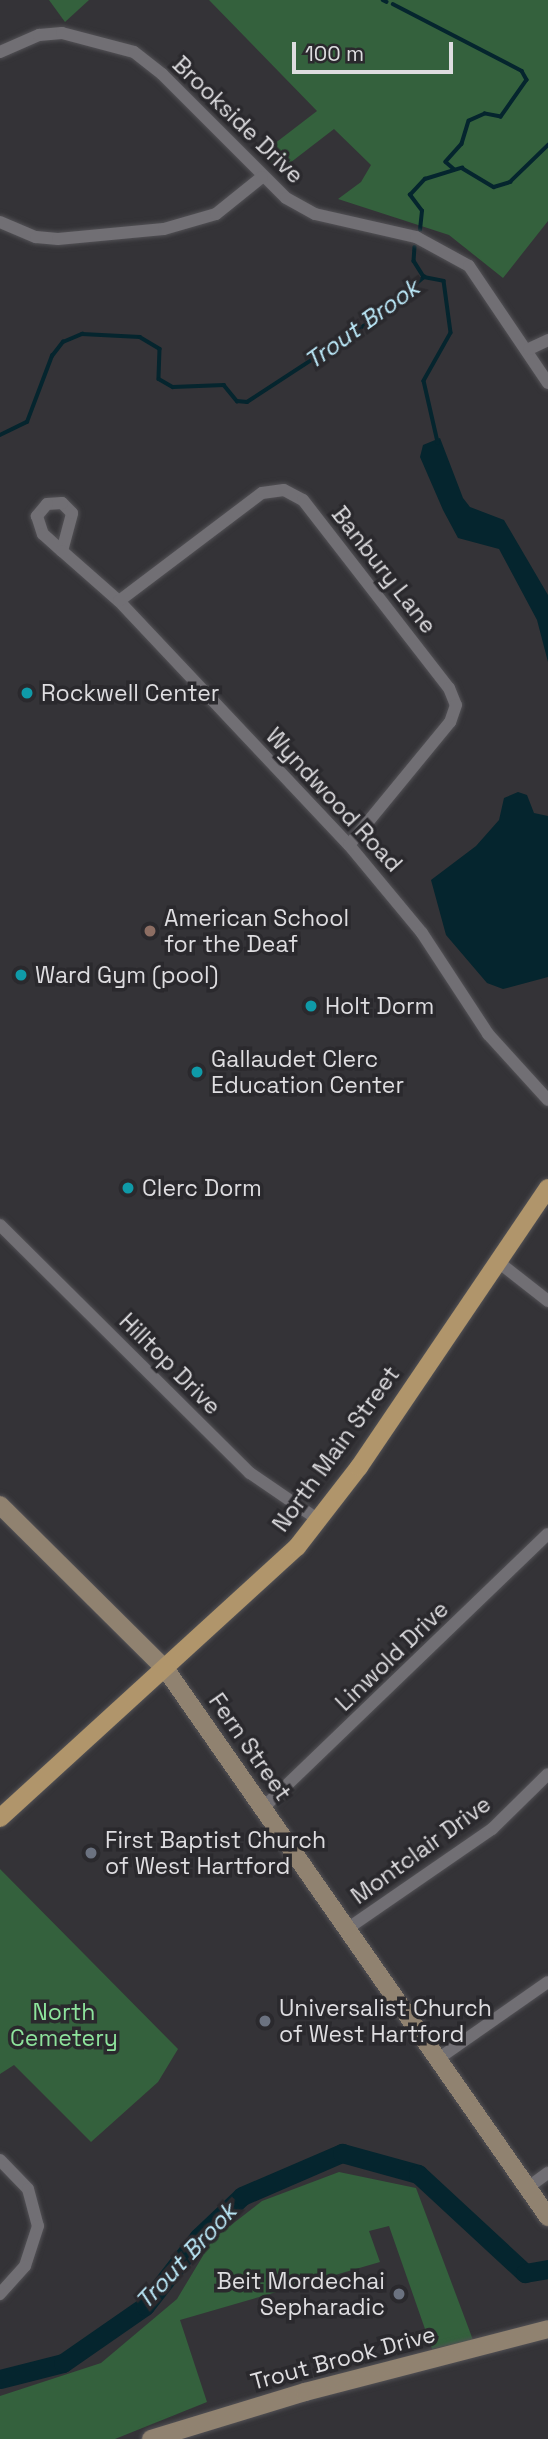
<!DOCTYPE html>
<html>
<head>
<meta charset="utf-8">
<style>
	body { margin:0 }
	#map { position:relative; width:548px; height:2439px; overflow:hidden; background:#343337; font-family:"Space Grotesk",sans-serif }
	div>[style] { position:absolute }
	[style*='--x'] { left:calc(var(--x)*1px); top:calc(var(--y)*1px); width:calc(var(--w)*1px); rotate:calc(var(--a)*1deg) }
	.green>* { inset:0; background:#34613d }
	.water>* { inset:0; background:#05252e }
	.stream>* { height:3.5px; margin:-1.75px; padding:0 1.75px; transform-origin:1.75px; border-radius:1.75px; background:#05252e }
	.river>* { height:19px; margin:-9.5px; padding:0 9.5px; transform-origin:9.5px; border-radius:9.5px; background:#05252e }
	.roads { filter:drop-shadow(0 0 2px #525155) drop-shadow(0 0 2px #525155) }
	.street>* { height:12px; margin:-6px; padding:0 6px; transform-origin:6px; border-radius:6px; background:#716f74 }
	.secondary>* { height:18px; margin:-9px; padding:0 9px; transform-origin:9px; border-radius:9px; background:#908270 }
	.primary>* { height:18px; margin:-9px; padding:0 9px; transform-origin:9px; border-radius:9px; background:#b0956b }
	.dots>* { width:19px; height:19px; translate:-50% -50%; box-sizing:border-box; border:4px solid #2a292d; border-radius:50% }
	span { translate:-50% -50%; white-space:nowrap; text-align:center; line-height:1.15; -webkit-text-stroke:7px #2a292d; paint-order:stroke }
	.street-label { font-size:23px; color:#dedde0 }
	.poi-label { font-size:23px; color:#dedde0 }
	.left { translate:0 -50%; text-align:left }
	.right { translate:-100% -50%; text-align:right }
	.park-label { font-size:23px; color:#8de39c }
	.water-label { font-size:24px; color:#bdebfb; font-style:italic }
	.scale { position:absolute; left:292px; top:42px; width:161px; height:32px; box-sizing:border-box; border:4px solid #dedde0; border-top:0; padding-left:9px; font-size:21px; line-height:24px; white-space:nowrap; color:#dedde0; -webkit-text-stroke:5px #2a292d; paint-order:stroke }
</style>
</head>
<body>
<div id="map">
	<div class="green">
		<div style="clip-path:polygon(49px 0,89px 0,65px 22px)"></div>
		<div style="clip-path:polygon(209px 0,548px 0,548px 221px,503px 278px,449px 235px,338px 199px,361px 182px,371px 165px,334px 129px,286px 166px,283px 175px,261px 154px,317px 111px)"></div>
		<div style="clip-path:polygon(0 1869px,178px 2049px,158px 2082px,91px 2142px,14px 2065px,0 2074px)"></div>
		<div style="clip-path:polygon(339px 2172px,416px 2188px,473px 2340px,432px 2349px,389px 2226px,369px 2231px,380px 2262px,180px 2320px,207px 2402px,115px 2439px,0 2439px,0 2396px,101px 2363px,177px 2299px,213px 2239px,262px 2201px)"></div>
	</div>
	<div class="water">
		<div style="clip-path:polygon(440px 438px,463px 498px,470px 507px,504px 520px,548px 595px,548px 662px,537px 620px,499px 549px,458px 538px,443px 510px,420px 457px,423px 445px)"></div>
		<div style="clip-path:polygon(518px 792px,527px 795px,534px 813px,548px 816px,548px 977px,503px 989px,487px 983px,446px 935px,431px 880px,476px 846px,499px 820px,504px 798px)"></div>
	</div>
	<div class="stream">
		<div style="--x:383;--y:0;--w:4;--a:27"></div>
		<div style="--x:393;--y:4;--w:145;--a:27.4"></div>
		<div style="--x:522;--y:71;--w:10;--a:61"></div>
		<div style="--x:527;--y:80;--w:45;--a:125.1"></div>
		<div style="--x:501;--y:117;--w:16;--a:-169"></div>
		<div style="--x:485;--y:114;--w:17;--a:156"></div>
		<div style="--x:469;--y:121;--w:24;--a:107"></div>
		<div style="--x:462;--y:144;--w:24;--a:132"></div>
		<div style="--x:446;--y:162;--w:11;--a:41"></div>
		<div style="--x:420;--y:230;--w:19;--a:-84"></div>
		<div style="--x:422;--y:211;--w:20;--a:-127"></div>
		<div style="--x:410;--y:195;--w:22;--a:-47"></div>
		<div style="--x:425;--y:179;--w:39;--a:-17"></div>
		<div style="--x:462;--y:168;--w:37;--a:31"></div>
		<div style="--x:494;--y:187;--w:17;--a:-17"></div>
		<div style="--x:510;--y:182;--w:53;--a:-44.2"></div>
		<div style="--x:415;--y:247;--w:14;--a:94"></div>
		<div style="--x:414;--y:261;--w:19;--a:58"></div>
		<div style="--x:0;--y:435;--w:30;--a:-26"></div>
		<div style="--x:27;--y:422;--w:71;--a:-69.3"></div>
		<div style="--x:52;--y:356;--w:18;--a:-52"></div>
		<div style="--x:63;--y:342;--w:21;--a:-23"></div>
		<div style="--x:82;--y:334;--w:58;--a:3"></div>
		<div style="--x:140;--y:337;--w:23;--a:31"></div>
		<div style="--x:160;--y:349;--w:30;--a:92"></div>
		<div style="--x:159;--y:379;--w:16;--a:30"></div>
		<div style="--x:173;--y:387;--w:51;--a:-2.2"></div>
		<div style="--x:224;--y:385;--w:21;--a:51"></div>
		<div style="--x:237;--y:401;--w:10;--a:6"></div>
		<div style="--x:247;--y:402;--w:158;--a:-33.1"></div>
		<div style="--x:379;--y:316;--w:60;--a:-40.9"></div>
		<div style="--x:424;--y:277;--w:20;--a:11"></div>
		<div style="--x:444;--y:281;--w:52;--a:82.3"></div>
		<div style="--x:451;--y:333;--w:55;--a:119.4"></div>
		<div style="--x:424;--y:381;--w:63;--a:77.1"></div>
	</div>
	<div class="river">
		<div style="--x:0;--y:2379;--w:65;--a:-14.3"></div>
		<div style="--x:63;--y:2363;--w:100;--a:-34.8"></div>
		<div style="--x:145;--y:2306;--w:88;--a:-52"></div>
		<div style="--x:199;--y:2237;--w:59;--a:-43.6"></div>
		<div style="--x:242;--y:2196;--w:109;--a:-23.3"></div>
		<div style="--x:342;--y:2153;--w:79;--a:15.4"></div>
		<div style="--x:418;--y:2174;--w:146;--a:42.8"></div>
		<div style="--x:525;--y:2273;--w:23;--a:-10"></div>
	</div>
	<div class="roads">
		<div class="street">
			<div style="--x:0;--y:52;--w:43;--a:-23.6"></div>
			<div style="--x:39;--y:35;--w:23;--a:-5"></div>
			<div style="--x:62;--y:33;--w:74;--a:14.8"></div>
			<div style="--x:134;--y:52;--w:36;--a:38"></div>
			<div style="--x:162;--y:74;--w:175;--a:45"></div>
			<div style="--x:286;--y:198;--w:33;--a:29"></div>
			<div style="--x:315;--y:214;--w:104;--a:12.8"></div>
			<div style="--x:416;--y:237;--w:60;--a:28.7"></div>
			<div style="--x:469;--y:266;--w:141;--a:56"></div>
			<div style="--x:0;--y:222;--w:39;--a:23"></div>
			<div style="--x:36;--y:237;--w:22;--a:5"></div>
			<div style="--x:58;--y:239;--w:106;--a:-5.4"></div>
			<div style="--x:164;--y:229;--w:54;--a:-16.1"></div>
			<div style="--x:216;--y:214;--w:59;--a:-38.8"></div>
			<div style="--x:529;--y:349;--w:21;--a:-25"></div>
			<div style="--x:62;--y:551;--w:39;--a:-75"></div>
			<div style="--x:72;--y:513;--w:14;--a:-135"></div>
			<div style="--x:62;--y:503;--w:15;--a:176"></div>
			<div style="--x:47;--y:504;--w:16;--a:130"></div>
			<div style="--x:37;--y:516;--w:19;--a:72"></div>
			<div style="--x:43;--y:534;--w:25;--a:42"></div>
			<div style="--x:62;--y:551;--w:76;--a:41.3"></div>
			<div style="--x:119;--y:601;--w:335;--a:46.7"></div>
			<div style="--x:349;--y:845;--w:114;--a:50.3"></div>
			<div style="--x:422;--y:933;--w:121;--a:56.8"></div>
			<div style="--x:488;--y:1034;--w:89;--a:47.7"></div>
			<div style="--x:119;--y:601;--w:179;--a:-37.1"></div>
			<div style="--x:262;--y:493;--w:22;--a:-8"></div>
			<div style="--x:284;--y:490;--w:21;--a:28"></div>
			<div style="--x:303;--y:500;--w:238;--a:52.2"></div>
			<div style="--x:449;--y:688;--w:18;--a:68"></div>
			<div style="--x:456;--y:705;--w:18;--a:109"></div>
			<div style="--x:450;--y:722;--w:159;--a:129.4"></div>
			<div style="--x:0;--y:1225;--w:352;--a:44.8"></div>
			<div style="--x:250;--y:1473;--w:85;--a:34.4"></div>
			<div style="--x:497;--y:1261;--w:65;--a:38.1"></div>
			<div style="--x:263;--y:1808;--w:395;--a:-43.9"></div>
			<div style="--x:347;--y:1929;--w:176;--a:-34.6"></div>
			<div style="--x:492;--y:1829;--w:78;--a:-44.5"></div>
			<div style="--x:438;--y:2059;--w:134;--a:-35"></div>
			<div style="--x:0;--y:2160;--w:40;--a:46"></div>
			<div style="--x:28;--y:2189;--w:38;--a:75"></div>
			<div style="--x:38;--y:2226;--w:42;--a:108"></div>
			<div style="--x:25;--y:2266;--w:38;--a:132"></div>
			<div style="--x:527;--y:2188;--w:26;--a:-36"></div>
		</div>
		<div class="secondary">
			<div style="--x:0;--y:1505;--w:235;--a:44.8"></div>
			<div style="--x:167;--y:1671;--w:666;--a:55.09"></div>
			<div style="--x:151;--y:2439;--w:161;--a:-17"></div>
			<div style="--x:305;--y:2392;--w:251;--a:-14.5"></div>
		</div>
		<div class="primary">
			<div style="--x:0;--y:1818;--w:402;--a:-42.4"></div>
			<div style="--x:297;--y:1547;--w:101;--a:-52.2"></div>
			<div style="--x:359;--y:1467;--w:337;--a:-55.9"></div>
		</div>
	</div>
	<div class="dots">
		<div style="left:27px;top:693px;background:#0f9aa8"></div>
		<div style="left:150px;top:931px;background:#8d6e63"></div>
		<div style="left:21px;top:975px;background:#0f9aa8"></div>
		<div style="left:311px;top:1006px;background:#0f9aa8"></div>
		<div style="left:197px;top:1072px;background:#0f9aa8"></div>
		<div style="left:128px;top:1188px;background:#0f9aa8"></div>
		<div style="left:91px;top:1853px;background:#6b7280"></div>
		<div style="left:265px;top:2021px;background:#6b7280"></div>
		<div style="left:399px;top:2294px;background:#6b7280"></div>
	</div>
	<div class="street-label">
		<span style="left:238px;top:120px;rotate:44deg">Brookside Drive</span>
		<span style="left:384px;top:570px;rotate:52deg">Banbury Lane</span>
		<span style="left:334px;top:800px;rotate:47deg">Wyndwood Road</span>
		<span style="left:170px;top:1364px;rotate:45deg">Hilltop Drive</span>
		<span style="left:336px;top:1449px;rotate:-54deg">North Main Street</span>
		<span style="left:392px;top:1656px;rotate:-44deg">Linwold Drive</span>
		<span style="left:250px;top:1747px;rotate:55deg">Fern Street</span>
		<span style="left:421px;top:1850px;rotate:-36deg">Montclair Drive</span>
		<span style="left:343px;top:2358px;rotate:-15deg">Trout Brook Drive</span>
	</div>
	<div class="poi-label">
		<span class="left" style="left:41px;top:693px">Rockwell Center</span>
		<span class="left" style="left:164px;top:931px">American School<br>for the Deaf</span>
		<span class="left" style="left:35px;top:975px">Ward Gym (pool)</span>
		<span class="left" style="left:325px;top:1006px">Holt Dorm</span>
		<span class="left" style="left:211px;top:1072px">Gallaudet Clerc<br>Education Center</span>
		<span class="left" style="left:142px;top:1188px">Clerc Dorm</span>
		<span class="left" style="left:105px;top:1853px">First Baptist Church<br>of West Hartford</span>
		<span class="left" style="left:279px;top:2021px">Universalist Church<br>of West Hartford</span>
		<span class="right" style="left:385px;top:2294px">Beit Mordechai<br>Sepharadic</span>
	</div>
	<div class="park-label">
		<span style="left:64px;top:2025px">North<br>Cemetery</span>
	</div>
	<div class="water-label">
		<span style="left:362px;top:324px;rotate:-36deg">Trout Brook</span>
		<span style="left:186px;top:2256px;rotate:-47deg">Trout Brook</span>
	</div>
	<div class="scale">100 m</div>
</div>
</body>
</html>
